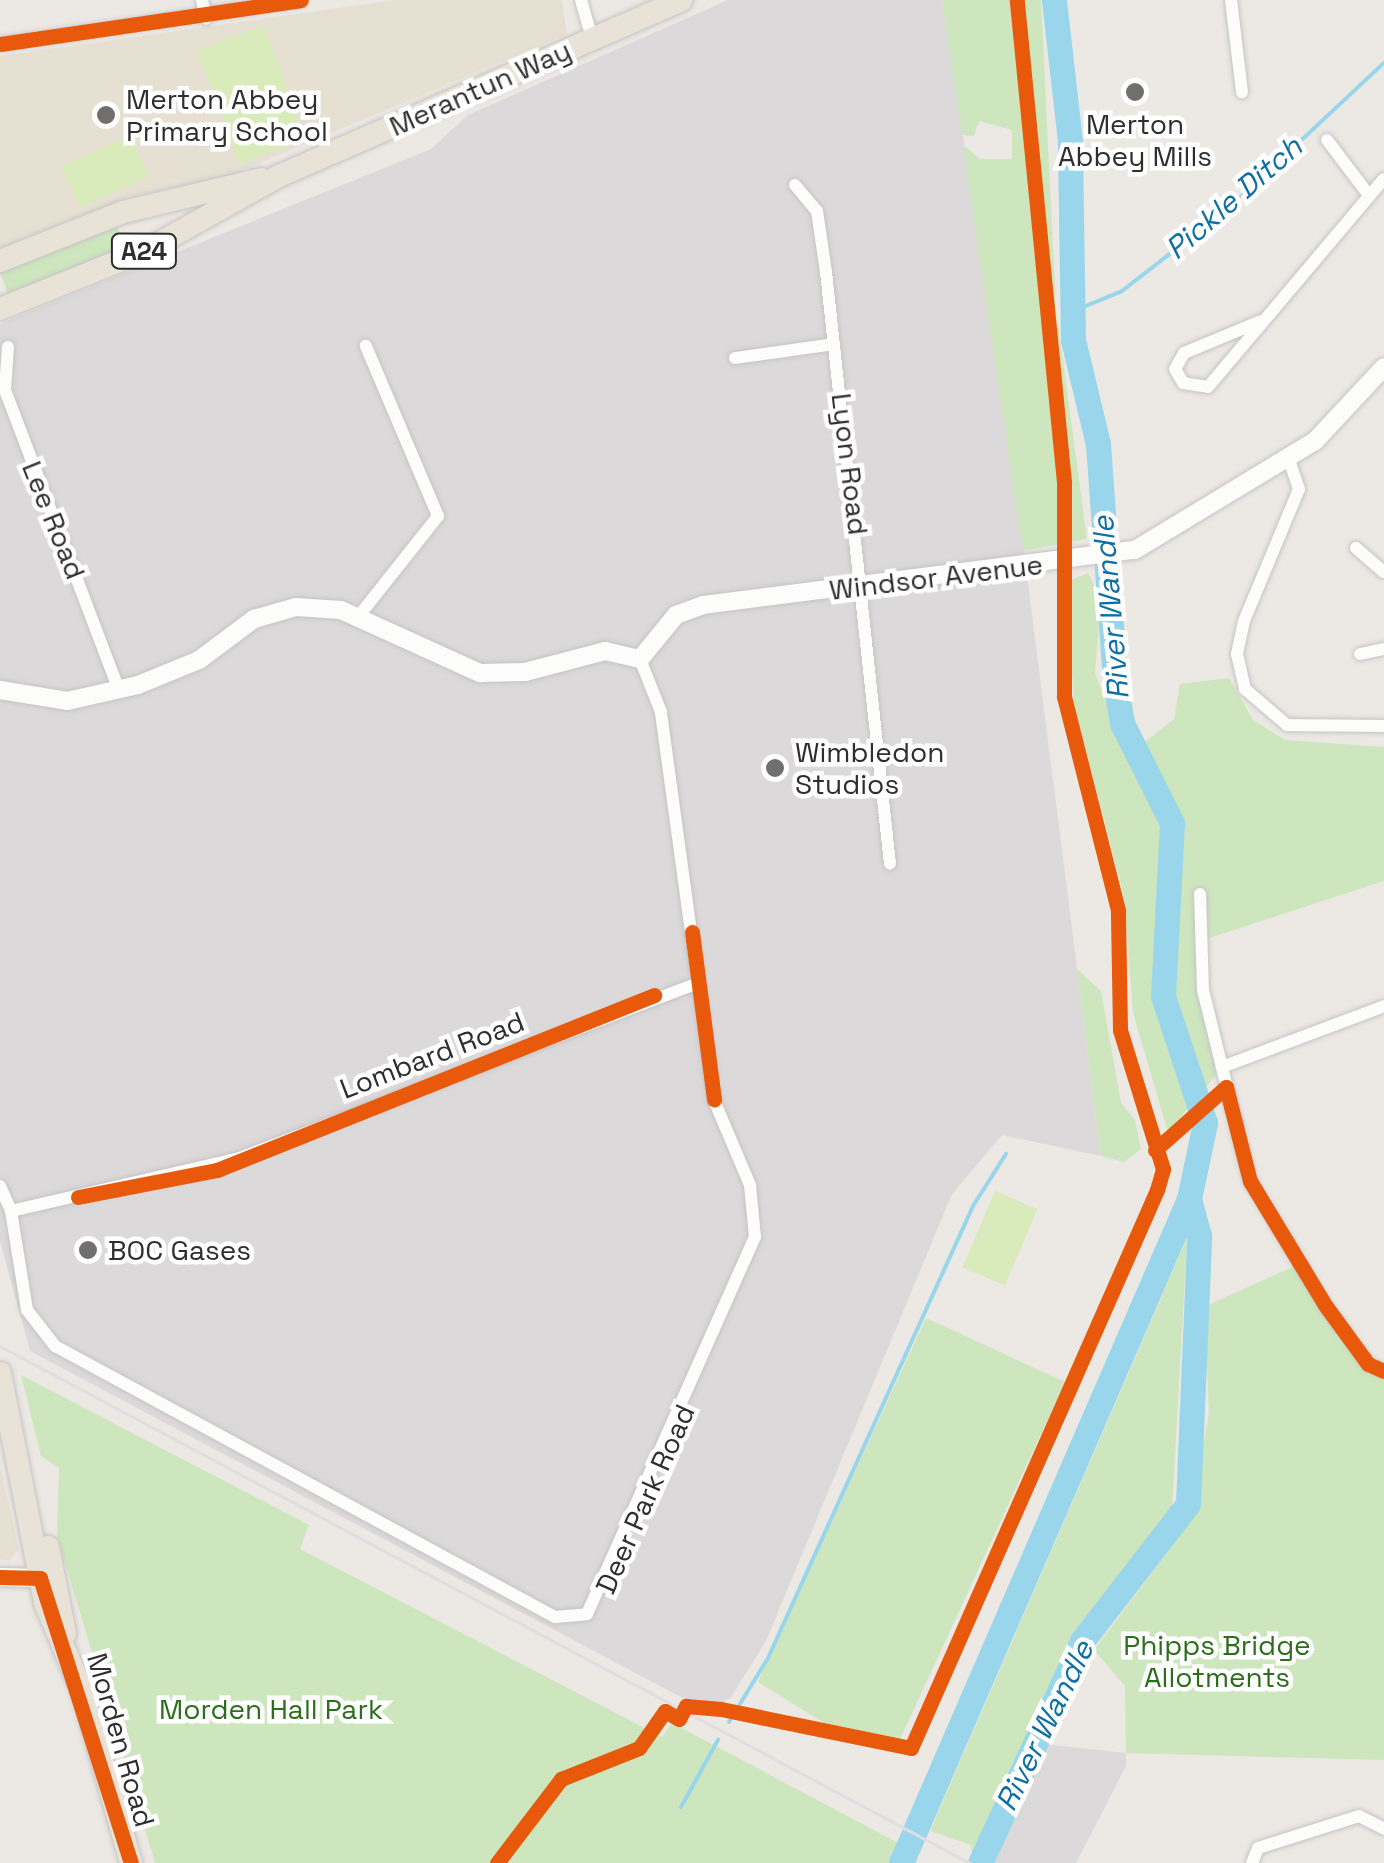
<!DOCTYPE html>
<html>
<head>
<meta charset="utf-8">
<style>
	body { margin:0 }
	#map { position:relative; width:1384px; height:1863px; overflow:hidden; background:#ece8e4; font-family:"Space Grotesk",sans-serif }
	div>[style] { position:absolute }
	[style*='--x'] { left:calc(var(--x)*1px); top:calc(var(--y)*1px); width:calc(var(--w)*1px); rotate:calc(var(--a)*1deg) }
	.industrial>* { inset:0; background:#dcd9db }
	.education>* { inset:0; background:#e6e0d3 }
	.green>* { inset:0; background:#cee6be; transform-origin:0 0 }
	.pitch>* { inset:0; background:#d9eabb; transform-origin:0 0 }
	.stream>* { height:4px; margin:-2px; padding:0 2px; transform-origin:2px; border-radius:2px; background:#99d6ec }
	.river>* { height:25px; margin:-12.5px; padding:0 12.5px; transform-origin:12.5px; border-radius:12.5px; background:#99d6ec }
	.roads { filter:drop-shadow(0 0 2px #c5c4c5) drop-shadow(0 0 2px #c5c4c5) }
	.minor>* { height:12px; margin:-6px; padding:0 6px; transform-origin:6px; border-radius:6px; background:#fcfcfb }
	.tertiary>* { height:18px; margin:-9px; padding:0 9px; transform-origin:9px; border-radius:9px; background:#fcfcfb }
	.secondary>* { height:18px; margin:-9px; padding:0 9px; transform-origin:9px; border-radius:9px; background:#fcfcfb }
	.trunk>* { height:22px; margin:-11px; padding:0 11px; transform-origin:11px; border-radius:11px; background:#e9e2d6 }
	.tram>* { height:2.5px; margin:-1.25px; padding:0 1.25px; transform-origin:1.25px; border-radius:1.25px; background:#dfdfe1 }
	.cycleway>* { height:15px; margin:-7.5px; padding:0 7.5px; transform-origin:7.5px; border-radius:7.5px; background:#e8590c }
	.dots>* { width:28px; height:28px; translate:-50% -50%; box-sizing:border-box; border:5px solid #fff; border-radius:50% }
	span { translate:-50% -50%; white-space:nowrap; text-align:center; line-height:1.15; -webkit-text-stroke:9px #fff; paint-order:stroke }
	.shield-label span { padding:2px 8px; background:#fff; border:2px solid; border-radius:8px; -webkit-text-stroke-width:0 }
	.shield-label { font-size:25px; color:#2e2e2e; font-weight:700 }
	.street-label { font-size:28px; color:#2e2e2e }
	.poi-label { font-size:28px; color:#2e2e2e }
	.left { translate:0 -50%; text-align:left }
	.park-label { font-size:28px; color:#2c6e1b }
	.water-label { font-size:30px; color:#0d6fa3; font-style:italic }
</style>
</head>
<body>
<div id="map">
	<div class="industrial">
		<div style="clip-path:polygon(728px 0,942px 0,1007px 419px,1101px 1156px,1002px 1135px,952px 1194px,766px 1641px,731px 1697px,709px 1712px,30px 1351px,0 1241px,0 324px,431px 149px,468px 115px)"></div>
		<div style="clip-path:polygon(1043px 1744px,1126px 1753px,1126px 1766px,1076px 1863px,995px 1863px,991px 1847px)"></div>
	</div>
	<div class="education">
		<div style="clip-path:polygon(395px 0,562px 0,567px 34px,234px 174px,127px 198px,0 248px,0 56px)"></div>
		<div style="clip-path:polygon(0 1466px,19px 1549px,10px 1561px,0 1559px)"></div>
	</div>
	<div class="green">
		<div style="clip-path:polygon(942px 0,1041px 0,1056px 309px,1087px 539px,1023px 551px,963px 145px,980px 159px,1012px 159px,1012px 130px,979px 121px,974px 136px,962px 135px)"></div>
		<div style="left:117px;top:226px;width:26px;height:126px;rotate:69deg"></div>
		<div style="clip-path:polygon(1088px 573px,1101px 599px,1095px 672px,1118px 735px,1145px 742px,1174px 719px,1180px 684px,1229px 678px,1253px 720px,1285px 740px,1384px 747px,1384px 881px,1197px 942px,1216px 1075px,1168px 1132px,1133px 1013px,1124px 895px,1074px 704px,1066px 582px)"></div>
		<div style="clip-path:polygon(1077px 969px,1101px 991px,1121px 1103px,1135px 1120px,1141px 1149px,1124px 1162px,1101px 1156px)"></div>
		<div style="clip-path:polygon(1187px 1238px,1172px 1510px,1082px 1632px,972px 1853px,971px 1845px,930px 1831px)"></div>
		<div style="clip-path:polygon(1295px 1266px,1364px 1367px,1384px 1380px,1384px 1760px,1126px 1753px,1125px 1686px,1094px 1650px,1190px 1522px,1209px 1413px,1204px 1307px)"></div>
		<div style="clip-path:polygon(926px 1318px,1065px 1382px,896px 1748px,827px 1725px,758px 1682px)"></div>
		<div style="clip-path:polygon(21px 1375px,309px 1525px,300px 1549px,662px 1737px,672px 1723px,902px 1845px,893px 1863px,155px 1863px,57px 1536px,59px 1468px,41px 1456px)"></div>
	</div>
	<div class="pitch">
		<div style="left:264px;top:26px;width:121px;height:71px;rotate:70deg"></div>
		<div style="left:130px;top:136px;width:45px;height:75px;rotate:66deg"></div>
		<div style="left:995px;top:1191px;width:46px;height:83px;rotate:23deg"></div>
	</div>
	<div class="stream">
		<div style="--x:1071;--y:312;--w:55;--a:-22.4"></div>
		<div style="--x:1122;--y:291;--w:138;--a:-37.9"></div>
		<div style="--x:1231;--y:206;--w:209;--a:-43.1"></div>
		<div style="--x:729;--y:1722;--w:75;--a:-58.6"></div>
		<div style="--x:768;--y:1658;--w:496;--a:-65.6"></div>
		<div style="--x:973;--y:1206;--w:62;--a:-57.6"></div>
		<div style="--x:681;--y:1807;--w:77;--a:-61.1"></div>
	</div>
	<div class="river">
		<div style="--x:901;--y:1863;--w:724;--a:-66.55"></div>
		<div style="--x:1189;--y:1199;--w:78;--a:-78.1"></div>
		<div style="--x:1205;--y:1123;--w:134;--a:-108.3"></div>
		<div style="--x:1163;--y:996;--w:173;--a:-87"></div>
		<div style="--x:1172;--y:823;--w:112;--a:-116.6"></div>
		<div style="--x:1122;--y:723;--w:43;--a:-99.5"></div>
		<div style="--x:1115;--y:681;--w:238;--a:-94.1"></div>
		<div style="--x:1098;--y:444;--w:107;--a:-103.5"></div>
		<div style="--x:1073;--y:340;--w:199;--a:-90.9"></div>
		<div style="--x:1070;--y:141;--w:142;--a:-96.5"></div>
		<div style="--x:980;--y:1863;--w:244;--a:-65.3"></div>
		<div style="--x:1082;--y:1641;--w:173;--a:-52.3"></div>
		<div style="--x:1188;--y:1504;--w:268;--a:-87.6"></div>
		<div style="--x:1199;--y:1236;--w:38;--a:-105"></div>
	</div>
	<div class="roads">
		<div class="minor">
			<div style="--x:202;--y:0;--w:19;--a:78"></div>
			<div style="--x:581;--y:0;--w:40;--a:74"></div>
			<div style="--x:1231;--y:0;--w:93;--a:83.2"></div>
			<div style="--x:0;--y:44;--w:304;--a:-8.3"></div>
			<div style="--x:1327;--y:140;--w:68;--a:52.8"></div>
			<div style="--x:795;--y:185;--w:34;--a:50"></div>
			<div style="--x:817;--y:211;--w:62;--a:81.6"></div>
			<div style="--x:826;--y:272;--w:595;--a:83.83"></div>
			<div style="--x:1261;--y:321;--w:83;--a:157.4"></div>
			<div style="--x:1184;--y:353;--w:18;--a:119"></div>
			<div style="--x:1175;--y:369;--w:16;--a:60"></div>
			<div style="--x:1183;--y:383;--w:25;--a:9"></div>
			<div style="--x:1208;--y:387;--w:272;--a:-49.8"></div>
			<div style="--x:8;--y:347;--w:43;--a:94"></div>
			<div style="--x:5;--y:390;--w:321;--a:69.2"></div>
			<div style="--x:735;--y:358;--w:100;--a:-8"></div>
			<div style="--x:1288;--y:457;--w:34;--a:71"></div>
			<div style="--x:1299;--y:489;--w:143;--a:112.6"></div>
			<div style="--x:1244;--y:621;--w:34;--a:102"></div>
			<div style="--x:1237;--y:654;--w:36;--a:77"></div>
			<div style="--x:1245;--y:689;--w:55;--a:40.6"></div>
			<div style="--x:1287;--y:725;--w:97;--a:0.6"></div>
			<div style="--x:1356;--y:548;--w:37;--a:41"></div>
			<div style="--x:358;--y:617;--w:129;--a:-51.6"></div>
			<div style="--x:438;--y:516;--w:185;--a:-113"></div>
			<div style="--x:1360;--y:654;--w:25;--a:-12"></div>
			<div style="--x:1200;--y:894;--w:96;--a:88.2"></div>
			<div style="--x:1203;--y:990;--w:197;--a:76.2"></div>
			<div style="--x:1250;--y:1181;--w:145;--a:58.8"></div>
			<div style="--x:1325;--y:1305;--w:73;--a:53.9"></div>
			<div style="--x:1368;--y:1364;--w:17;--a:24"></div>
			<div style="--x:1222;--y:1067;--w:173;--a:-20.6"></div>
			<div style="--x:0;--y:1186;--w:27;--a:66"></div>
			<div style="--x:11;--y:1211;--w:100;--a:80.8"></div>
			<div style="--x:27;--y:1310;--w:46;--a:52.1"></div>
			<div style="--x:55;--y:1346;--w:569;--a:28.46"></div>
			<div style="--x:555;--y:1617;--w:32;--a:-5"></div>
			<div style="--x:587;--y:1614;--w:413;--a:-66"></div>
			<div style="--x:755;--y:1237;--w:52;--a:-95.5"></div>
			<div style="--x:750;--y:1185;--w:92;--a:-113"></div>
			<div style="--x:714;--y:1100;--w:392;--a:-97.8"></div>
			<div style="--x:661;--y:712;--w:57;--a:-111.6"></div>
			<div style="--x:11;--y:1211;--w:232;--a:-13"></div>
			<div style="--x:237;--y:1159;--w:493;--a:-20.9"></div>
			<div style="--x:1252;--y:1863;--w:16;--a:-68"></div>
			<div style="--x:1258;--y:1848;--w:106;--a:-17.6"></div>
			<div style="--x:1359;--y:1816;--w:28;--a:27"></div>
		</div>
		<div class="tertiary">
			<div style="--x:0;--y:690;--w:68;--a:9.3"></div>
			<div style="--x:67;--y:701;--w:73;--a:-12.7"></div>
			<div style="--x:138;--y:685;--w:66;--a:-22.3"></div>
			<div style="--x:199;--y:660;--w:69;--a:-36.7"></div>
			<div style="--x:254;--y:619;--w:44;--a:-15.9"></div>
			<div style="--x:296;--y:607;--w:45;--a:3.8"></div>
			<div style="--x:341;--y:610;--w:153;--a:24.4"></div>
			<div style="--x:480;--y:673;--w:45;--a:-1.3"></div>
			<div style="--x:525;--y:672;--w:83;--a:-14.7"></div>
			<div style="--x:605;--y:651;--w:36;--a:13"></div>
			<div style="--x:640;--y:659;--w:57;--a:-50.7"></div>
			<div style="--x:676;--y:615;--w:29;--a:-20"></div>
			<div style="--x:703;--y:605;--w:435;--a:-7.3"></div>
			<div style="--x:1135;--y:550;--w:210;--a:-31.2"></div>
			<div style="--x:1315;--y:441;--w:101;--a:-47"></div>
		</div>
		<div class="secondary">
			<div style="--x:0;--y:1577;--w:40;--a:1.4"></div>
		</div>
		<div class="trunk">
			<div style="--x:0;--y:261;--w:132;--a:-21.7"></div>
			<div style="--x:123;--y:212;--w:142;--a:-13.4"></div>
			<div style="--x:0;--y:309;--w:158;--a:-21.9"></div>
			<div style="--x:147;--y:250;--w:151;--a:-29.3"></div>
			<div style="--x:279;--y:176;--w:439;--a:-23.6"></div>
			<div style="--x:0;--y:1373;--w:234;--a:78.9"></div>
			<div style="--x:45;--y:1603;--w:98;--a:67.1"></div>
			<div style="--x:83;--y:1693;--w:177;--a:74.2"></div>
			<div style="--x:48;--y:1547;--w:88;--a:78.8"></div>
		</div>
	</div>
	<div class="tram">
		<div style="--x:0;--y:1346;--w:1099;--a:28.06"></div>
	</div>
	<div class="cycleway">
		<div style="--x:0;--y:44;--w:304;--a:-8.3"></div>
		<div style="--x:692;--y:932;--w:169;--a:82.5"></div>
		<div style="--x:1155;--y:1150;--w:95;--a:-41.6"></div>
		<div style="--x:1226;--y:1087;--w:97;--a:75.7"></div>
		<div style="--x:1250;--y:1181;--w:145;--a:58.8"></div>
		<div style="--x:1325;--y:1305;--w:73;--a:53.9"></div>
		<div style="--x:1368;--y:1364;--w:17;--a:24"></div>
		<div style="--x:78;--y:1197;--w:142;--a:-11"></div>
		<div style="--x:217;--y:1170;--w:471;--a:-21.8"></div>
		<div style="--x:0;--y:1577;--w:40;--a:1.4"></div>
		<div style="--x:40;--y:1578;--w:299;--a:72.3"></div>
		<div style="--x:497;--y:1863;--w:106;--a:-52.7"></div>
		<div style="--x:561;--y:1779;--w:84;--a:-21.7"></div>
		<div style="--x:639;--y:1748;--w:45;--a:-54.9"></div>
		<div style="--x:665;--y:1711;--w:16;--a:30"></div>
		<div style="--x:679;--y:1719;--w:15;--a:-62"></div>
		<div style="--x:686;--y:1706;--w:35;--a:5"></div>
		<div style="--x:721;--y:1709;--w:194;--a:11.6"></div>
		<div style="--x:911;--y:1748;--w:610;--a:-66.21"></div>
		<div style="--x:1157;--y:1190;--w:22;--a:-74"></div>
		<div style="--x:1163;--y:1169;--w:145;--a:-107.2"></div>
		<div style="--x:1120;--y:1030;--w:120;--a:-91"></div>
		<div style="--x:1118;--y:910;--w:220;--a:-104.2"></div>
		<div style="--x:1064;--y:697;--w:215;--a:-90"></div>
		<div style="--x:1064;--y:482;--w:484;--a:-95.6"></div>
	</div>
	<div class="dots">
		<div style="left:1135px;top:92px;background:#706f6e"></div>
		<div style="left:106px;top:115px;background:#706f6e"></div>
		<div style="left:775px;top:768px;background:#706f6e"></div>
		<div style="left:88px;top:1250px;background:#706f6e"></div>
	</div>
	<div class="shield-label">
		<span style="left:144px;top:251px">A24</span>
	</div>
	<div class="street-label">
		<span style="left:480px;top:88px;rotate:-24deg">Merantun Way</span>
		<span style="left:850px;top:464px;rotate:83deg">Lyon Road</span>
		<span style="left:54px;top:520px;rotate:68deg">Lee Road</span>
		<span style="left:936px;top:577px;rotate:-7deg">Windsor Avenue</span>
		<span style="left:432px;top:1055px;rotate:-21deg">Lombard Road</span>
		<span style="left:645px;top:1499px;rotate:-66deg">Deer Park Road</span>
		<span style="left:121px;top:1740px;rotate:74deg">Morden Road</span>
	</div>
	<div class="poi-label">
		<span class="left" style="left:126px;top:115px">Merton Abbey<br>Primary School</span>
		<span style="left:1135px;top:140px">Merton<br>Abbey Mills</span>
		<span class="left" style="left:795px;top:768px">Wimbledon<br>Studios</span>
		<span class="left" style="left:108px;top:1250px">BOC Gases</span>
	</div>
	<div class="park-label">
		<span style="left:1217px;top:1661px">Phipps Bridge<br>Allotments</span>
		<span style="left:271px;top:1709px">Morden Hall Park</span>
	</div>
	<div class="water-label">
		<span style="left:1234px;top:198px;rotate:-41deg">Pickle Ditch</span>
		<span style="left:1111px;top:608px;rotate:-95deg">River Wandle</span>
		<span style="left:1045px;top:1726px;rotate:-64deg">River Wandle</span>
	</div>
</div>
</body>
</html>
